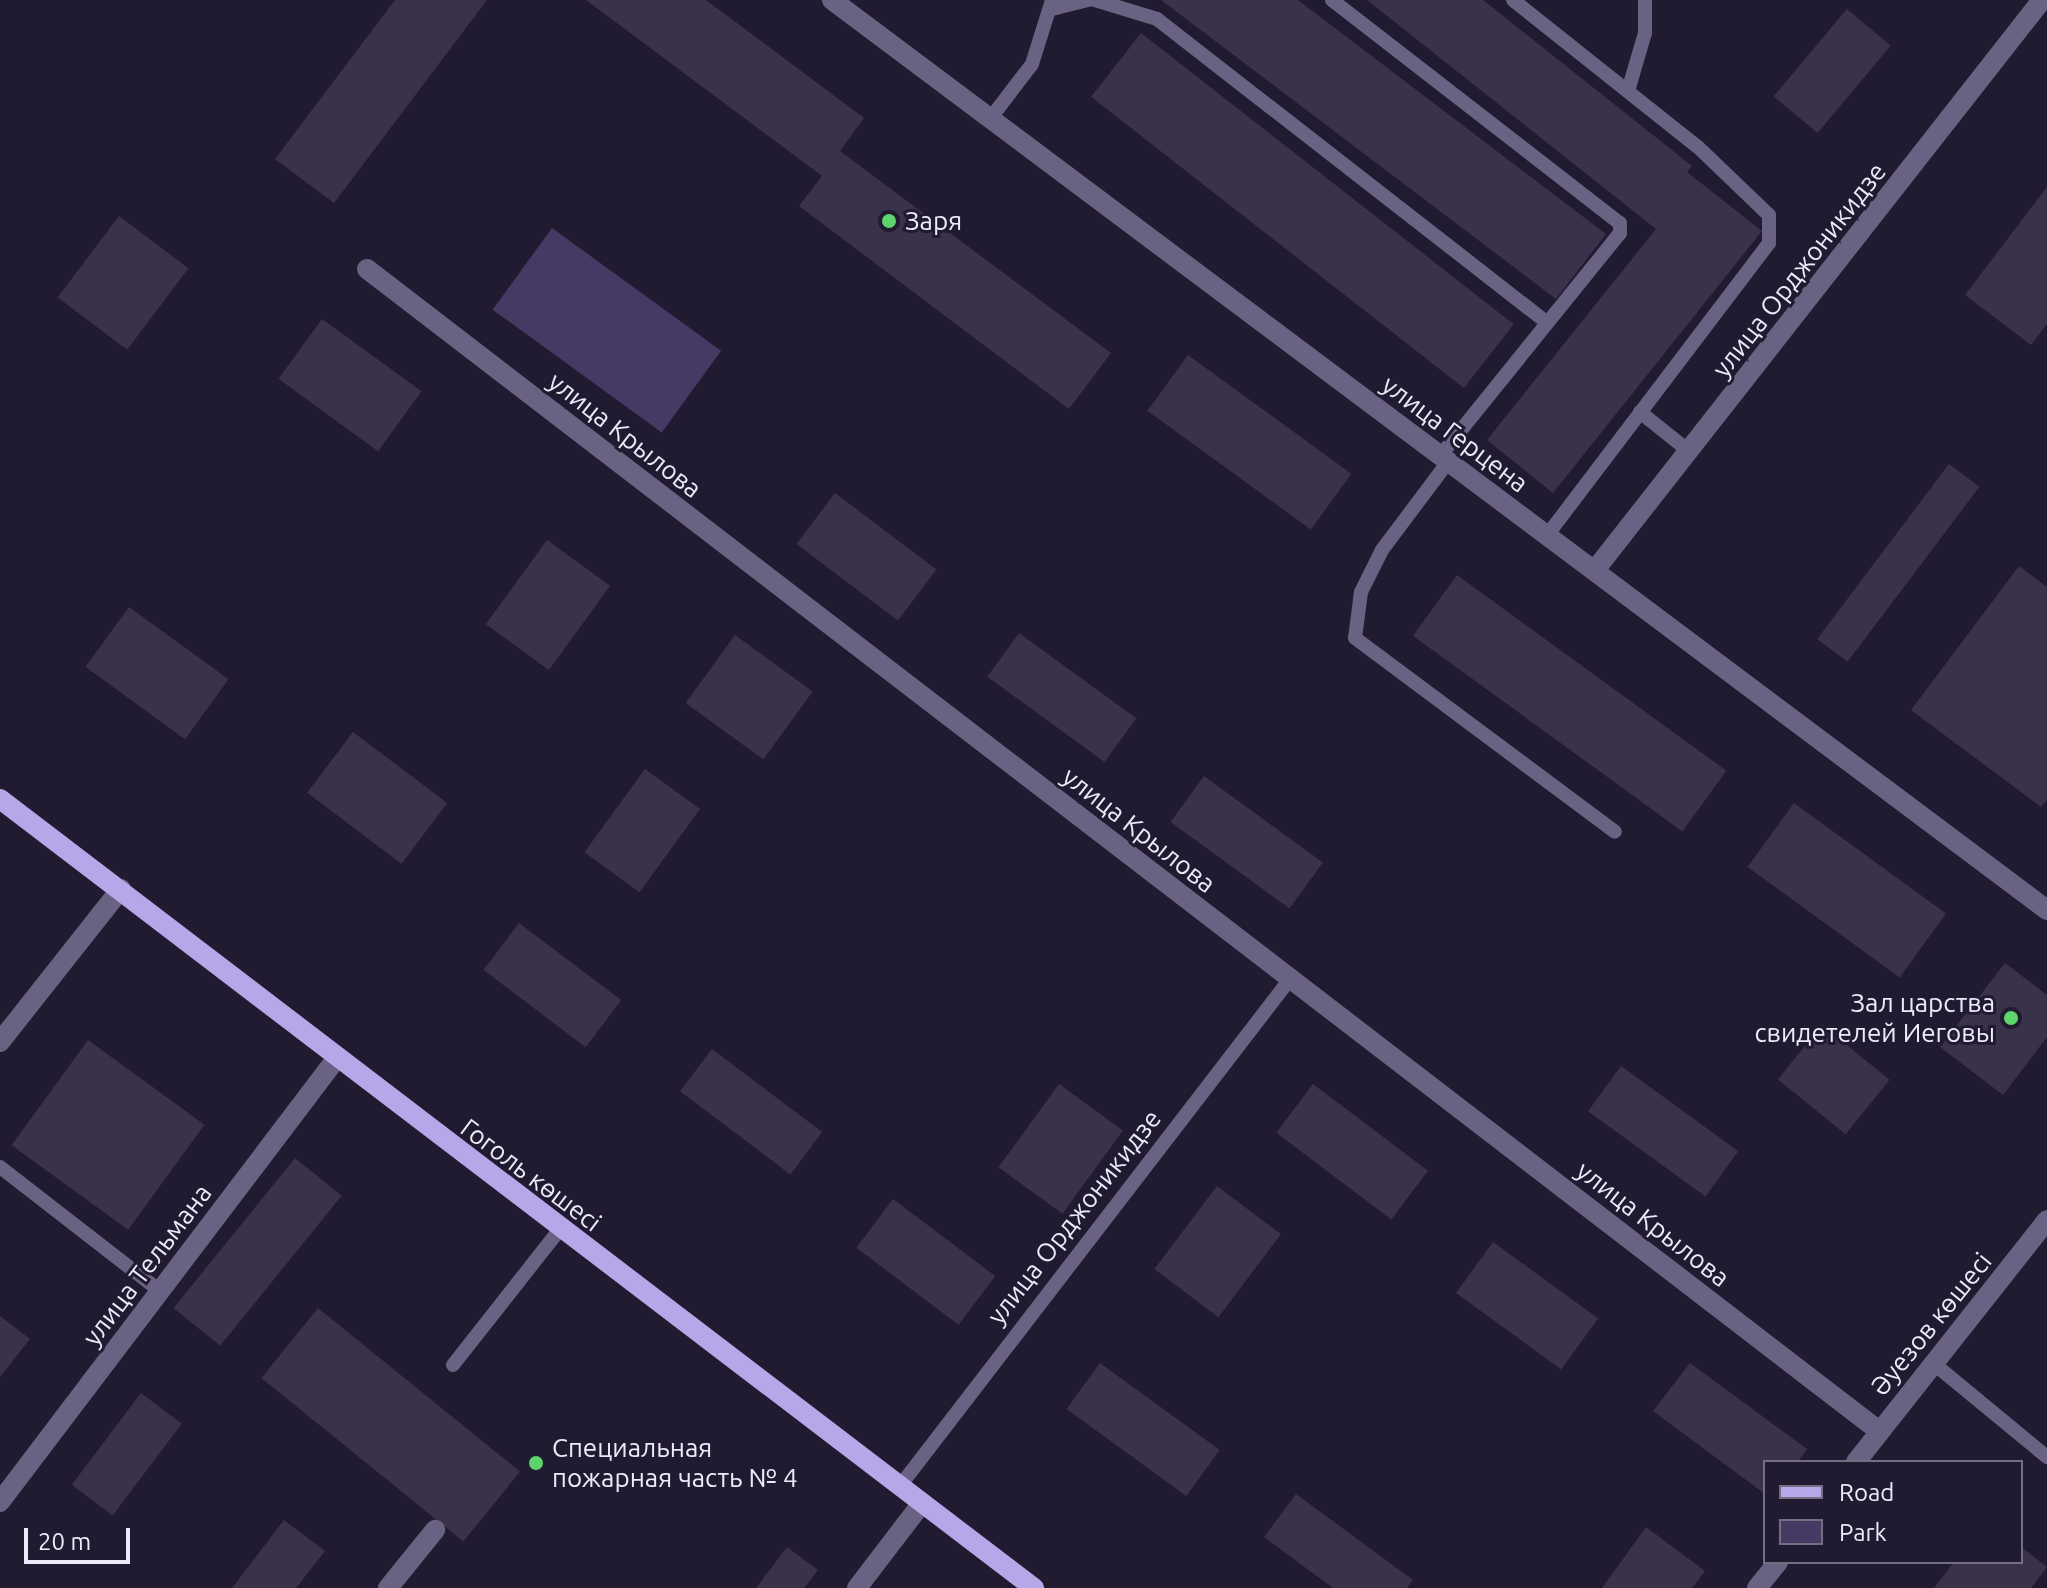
<!DOCTYPE html>
<html>
<head>
<meta charset="utf-8">
<style>
	body { margin:0 }
	#map { position:relative; width:2047px; height:1588px; overflow:hidden; background:#211b31; font-family:Ubuntu,sans-serif }
	div>[style] { position:absolute }
	[style*='--x'] { left:calc(var(--x)*1px); top:calc(var(--y)*1px); width:calc(var(--w)*1px); rotate:calc(var(--a)*1deg) }
	.green>* { inset:0; background:#463a65; transform-origin:0 0 }
	.building>* { inset:0; background:#39324a; transform-origin:0 0 }
	.service>* { height:14px; margin:-7px; padding:0 7px; transform-origin:7px; border-radius:7px; background:#6a6282 }
	.minor>* { height:20px; margin:-10px; padding:0 10px; transform-origin:10px; border-radius:10px; background:#6a6282 }
	.primary>* { height:20px; margin:-10px; padding:0 10px; transform-origin:10px; border-radius:10px; background:#b7a6e8 }
	.dots>* { width:22px; height:22px; translate:-50% -50%; box-sizing:border-box; border:4px solid #211b31; border-radius:50% }
	span { translate:-50% -50%; white-space:nowrap; text-align:center; line-height:1.15; -webkit-text-stroke:6px #211b31; paint-order:stroke }
	.poi-label { font-size:26px; color:#edeaf9 }
	.left { translate:0 -50%; text-align:left }
	.right { translate:-100% -50%; text-align:right }
	.street-label { font-size:26px; color:#edeaf9 }
	.legend { position:absolute; left:1763px; top:1460px; width:260px; height:104px; box-sizing:border-box; background:#211b31; border:2px solid #736e81; margin:0; padding:10px 14px; list-style:none; font-size:24px; color:#edeaf9 }
	.legend li { display:flex; align-items:center; gap:16px; height:40px }
	.legend b { width:40px; border:2px solid #736e81 }
	.scale { position:absolute; left:24px; top:1528px; width:106px; height:36px; box-sizing:border-box; border:4px solid #edeaf9; border-top:0; padding-left:10px; font-size:24px; line-height:28px; white-space:nowrap; color:#edeaf9; -webkit-text-stroke:6px #211b31; paint-order:stroke }
</style>
</head>
<body>
<div id="map">
	<div class="green">
		<div style="left:552px;top:228px;width:209px;height:101px;rotate:36deg"></div>
	</div>
	<div class="building">
		<div style="clip-path:polygon(395px 0,487px 0,334px 203px,275px 159px)"></div>
		<div style="clip-path:polygon(586px 0,706px 0,864px 118px,840px 151px,1111px 353px,1069px 409px,799px 206px,822px 176px)"></div>
		<div style="clip-path:polygon(1161px 0,1298px 0,1606px 234px,1556px 299px)"></div>
		<div style="clip-path:polygon(1367px 0,1483px 0,1692px 166px,1687px 172px,1762px 231px,1553px 493px,1487px 440px,1656px 229px)"></div>
		<div style="left:1847px;top:9px;width:57px;height:114px;rotate:40deg"></div>
		<div style="left:1141px;top:33px;width:473px;height:81px;rotate:38deg"></div>
		<div style="clip-path:polygon(2047px 187px,2047px 324px,2031px 345px,1965px 295px)"></div>
		<div style="left:119px;top:216px;width:87px;height:102px;rotate:37deg"></div>
		<div style="left:322px;top:319px;width:123px;height:74px;rotate:36deg"></div>
		<div style="left:1188px;top:355px;width:202px;height:69px;rotate:36deg"></div>
		<div style="left:1949px;top:464px;width:38px;height:219px;rotate:37deg"></div>
		<div style="left:835px;top:493px;width:127px;height:64px;rotate:37deg"></div>
		<div style="left:547px;top:540px;width:78px;height:104px;rotate:36deg"></div>
		<div style="clip-path:polygon(2019px 566px,2047px 587px,2047px 800px,2041px 807px,1911px 710px)"></div>
		<div style="left:1457px;top:575px;width:333px;height:75px;rotate:36deg"></div>
		<div style="left:129px;top:607px;width:123px;height:74px;rotate:36deg"></div>
		<div style="left:1019px;top:633px;width:145px;height:54px;rotate:36deg"></div>
		<div style="left:735px;top:635px;width:96px;height:84px;rotate:36deg"></div>
		<div style="left:353px;top:732px;width:118px;height:76px;rotate:37deg"></div>
		<div style="left:645px;top:769px;width:68px;height:103px;rotate:36deg"></div>
		<div style="left:1204px;top:776px;width:147px;height:57px;rotate:36deg"></div>
		<div style="left:1794px;top:803px;width:188px;height:79px;rotate:36deg"></div>
		<div style="left:519px;top:923px;width:128px;height:59px;rotate:37deg"></div>
		<div style="clip-path:polygon(2005px 963px,2047px 995px,2047px 1037px,2003px 1095px,1940px 1047px)"></div>
		<div style="left:1822px;top:1025px;width:87px;height:70px;rotate:39deg"></div>
		<div style="left:88px;top:1040px;width:144px;height:130px;rotate:36deg"></div>
		<div style="left:712px;top:1049px;width:138px;height:53px;rotate:37deg"></div>
		<div style="left:1621px;top:1066px;width:145px;height:56px;rotate:36deg"></div>
		<div style="left:1059px;top:1084px;width:79px;height:103px;rotate:36deg"></div>
		<div style="left:1313px;top:1084px;width:144px;height:61px;rotate:37deg"></div>
		<div style="left:295px;top:1158px;width:60px;height:193px;rotate:39deg"></div>
		<div style="left:1217px;top:1186px;width:80px;height:104px;rotate:37deg"></div>
		<div style="left:893px;top:1199px;width:128px;height:61px;rotate:37deg"></div>
		<div style="left:1493px;top:1242px;width:130px;height:63px;rotate:36deg"></div>
		<div style="left:318px;top:1308px;width:260px;height:90px;rotate:39deg"></div>
		<div style="clip-path:polygon(0 1316px,30px 1339px,0 1377px)"></div>
		<div style="left:1100px;top:1363px;width:148px;height:57px;rotate:36deg"></div>
		<div style="clip-path:polygon(1690px 1363px,1807px 1449px,1798px 1462px,1765px 1462px,1765px 1494px,1653px 1411px)"></div>
		<div style="left:141px;top:1393px;width:51px;height:115px;rotate:37deg"></div>
		<div style="clip-path:polygon(1296px 1494px,1413px 1580px,1407px 1588px,1333px 1588px,1264px 1537px)"></div>
		<div style="clip-path:polygon(284px 1520px,325px 1551px,296px 1588px,232px 1588px)"></div>
		<div style="clip-path:polygon(1646px 1527px,1705px 1571px,1692px 1588px,1602px 1588px)"></div>
		<div style="clip-path:polygon(787px 1547px,818px 1570px,804px 1588px,756px 1588px)"></div>
		<div style="clip-path:polygon(2021px 1547px,2047px 1567px,2031px 1588px,1934px 1588px,1954px 1562px,2021px 1562px)"></div>
	</div>
	<div class="service">
		<div style="--x:1095;--y:0;--w:65;--a:17"></div>
		<div style="--x:1157;--y:19;--w:494;--a:37.9"></div>
		<div style="--x:1332;--y:0;--w:364;--a:37.8"></div>
		<div style="--x:1620;--y:223;--w:10;--a:90"></div>
		<div style="--x:1620;--y:233;--w:287;--a:128.9"></div>
		<div style="--x:1513;--y:0;--w:236;--a:38.5"></div>
		<div style="--x:1698;--y:147;--w:98;--a:43.8"></div>
		<div style="--x:1769;--y:215;--w:28;--a:90"></div>
		<div style="--x:1769;--y:243;--w:367;--a:127.2"></div>
		<div style="--x:1052;--y:9;--w:38;--a:-14"></div>
		<div style="--x:1628;--y:91;--w:60;--a:-73.7"></div>
		<div style="--x:1645;--y:33;--w:33;--a:-90"></div>
		<div style="--x:990;--y:119;--w:69;--a:-52.6"></div>
		<div style="--x:1032;--y:64;--w:67;--a:-72.6"></div>
		<div style="--x:1640;--y:412;--w:64;--a:38.7"></div>
		<div style="--x:1448;--y:462;--w:110;--a:126.9"></div>
		<div style="--x:1382;--y:550;--w:47;--a:116.6"></div>
		<div style="--x:1361;--y:592;--w:46;--a:97.4"></div>
		<div style="--x:1355;--y:638;--w:324;--a:36.7"></div>
		<div style="--x:0;--y:1167;--w:202;--a:37.8"></div>
		<div style="--x:1933;--y:1363;--w:148;--a:39.5"></div>
		<div style="--x:453;--y:1365;--w:173;--a:-51.8"></div>
		<div style="--x:900;--y:1486;--w:640;--a:-52.43"></div>
	</div>
	<div class="minor">
		<div style="--x:832;--y:0;--w:1518;--a:36.83"></div>
		<div style="--x:367;--y:269;--w:1907;--a:37.54"></div>
		<div style="--x:1595;--y:570;--w:724;--a:-51.9"></div>
		<div style="--x:0;--y:1042;--w:195;--a:-51.7"></div>
		<div style="--x:1856;--y:1462;--w:308;--a:-51.7"></div>
		<div style="--x:0;--y:1502;--w:556;--a:-52.82"></div>
		<div style="--x:388;--y:1588;--w:75;--a:-51"></div>
		<div style="--x:857;--y:1588;--w:107;--a:-52.6"></div>
		<div style="--x:1757;--y:1588;--w:33;--a:-51"></div>
	</div>
	<div class="primary">
		<div style="--x:0;--y:799;--w:1301;--a:37.35"></div>
	</div>
	<div class="dots">
		<div style="left:889px;top:221px;background:#5dd56c"></div>
		<div style="left:2011px;top:1018px;background:#5dd56c"></div>
		<div style="left:536px;top:1463px;background:#5dd56c"></div>
	</div>
	<div class="poi-label">
		<span class="left" style="left:905px;top:221px">Заря</span>
		<span class="right" style="left:1995px;top:1018px">Зал царства<br>свидетелей Иеговы</span>
		<span class="left" style="left:552px;top:1463px">Специальная<br>пожарная часть № 4</span>
	</div>
	<div class="street-label">
		<span style="left:1799px;top:270px;rotate:-52deg">улица Орджоникидзе</span>
		<span style="left:1455px;top:434px;rotate:37deg">улица Герцена</span>
		<span style="left:625px;top:435px;rotate:38deg">улица Крылова</span>
		<span style="left:1139px;top:830px;rotate:38deg">улица Крылова</span>
		<span style="left:531px;top:1175px;rotate:37deg">Гоголь көшесі</span>
		<span style="left:1074px;top:1217px;rotate:-52deg">улица Орджоникидзе</span>
		<span style="left:1653px;top:1224px;rotate:38deg">улица Крылова</span>
		<span style="left:147px;top:1265px;rotate:-53deg">улица Тельмана</span>
		<span style="left:1931px;top:1324px;rotate:-51deg">Әуезов көшесі</span>
	</div>
	<ul class="legend">
	<li><b style="height:10px;background:#b7a6e8"></b>Road</li>
	<li><b style="height:22px;background:#463a65"></b>Park</li>
	</ul>
	<div class="scale">20 m</div>
</div>
</body>
</html>
